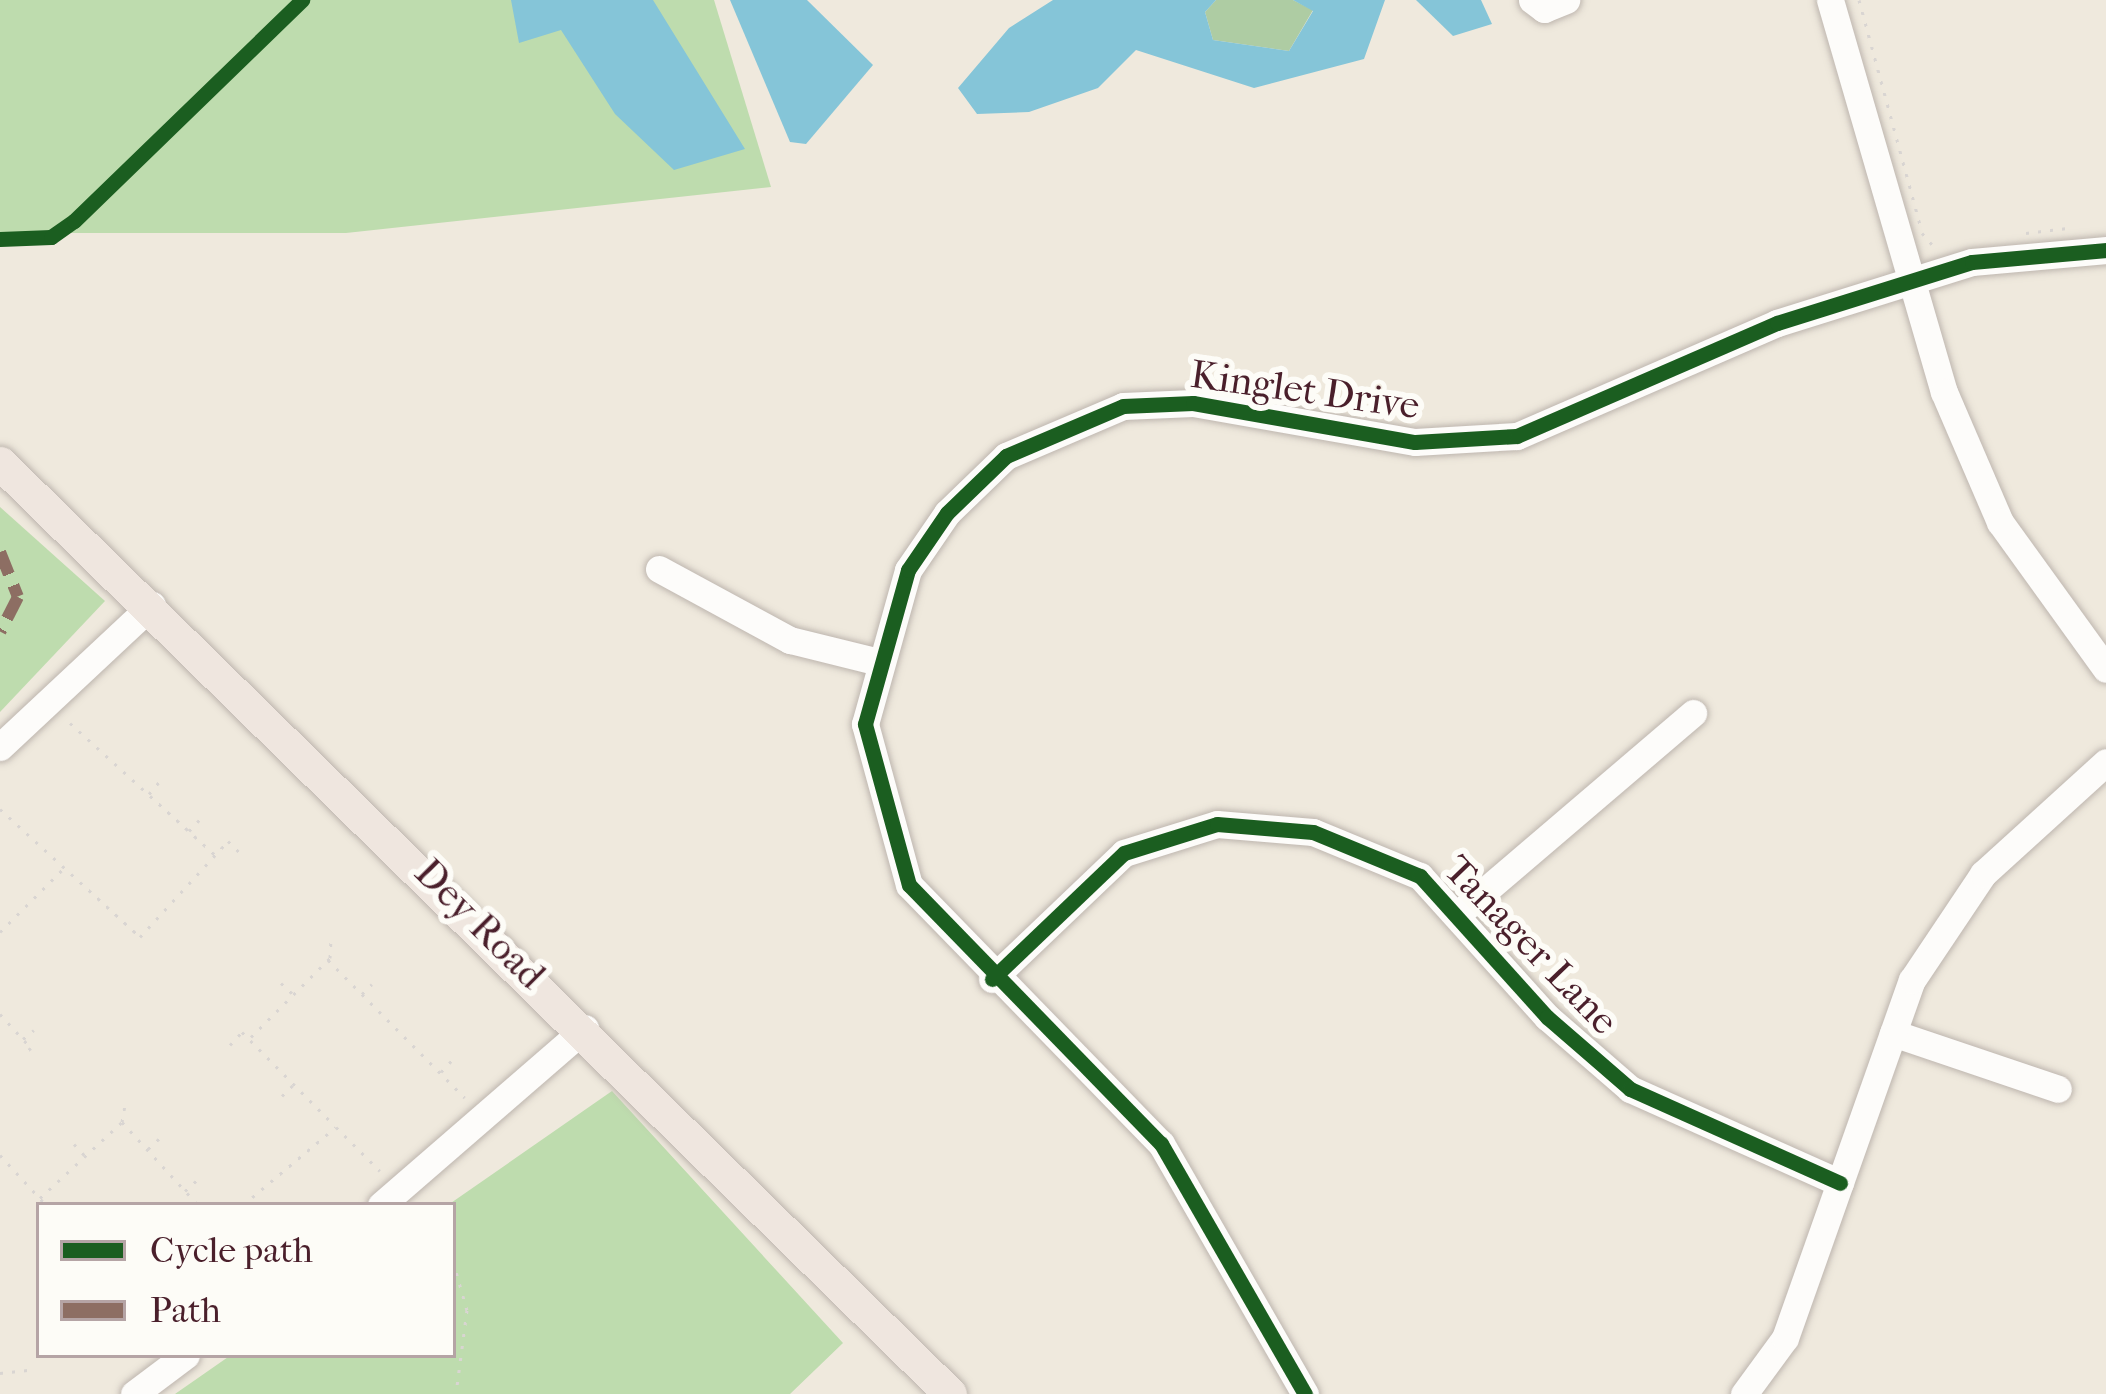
<!DOCTYPE html>
<html>
<head>
<meta charset="utf-8">
<style>
	body { margin:0 }
	#map { position:relative; width:2106px; height:1394px; overflow:hidden; background:#efe9dd; font-family:"IM FELL French Canon",serif }
	div>[style] { position:absolute }
	[style*='--x'] { left:calc(var(--x)*1px); top:calc(var(--y)*1px); width:calc(var(--w)*1px); rotate:calc(var(--a)*1deg) }
	.green>* { inset:0; background:#bedcae }
	.forest>* { inset:0; background:#aecca3 }
	.water>* { inset:0; background:#85c5d8 }
	.path>* { height:3px; margin-top:-1.5px; transform-origin:0; background:repeating-linear-gradient(90deg,#d9d5d2 0 3px,transparent 0 12px) }
	.roads { filter:drop-shadow(0 0 3px #beb6af) drop-shadow(0 0 3px #beb6af) }
	.minor>* { height:27px; margin:-13.5px; padding:0 13.5px; transform-origin:13.5px; border-radius:13.5px; background:#fdfcfa }
	.major>* { height:33px; margin:-16.5px; padding:0 16.5px; transform-origin:16.5px; border-radius:16.5px; background:#efe6df }
	.quiet>* { height:12px; margin-top:-6px; transform-origin:0; background:repeating-linear-gradient(90deg,#8d6e63 0 24px,transparent 0 36px) }
	.cycleway>* { height:15px; margin:-7.5px; padding:0 7.5px; transform-origin:7.5px; border-radius:7.5px; background:#1b5e20 }
	span { translate:-50% -50%; white-space:nowrap; text-align:center; line-height:1.15; -webkit-text-stroke:12px #fdfcf7; paint-order:stroke }
	.street-label { font-size:39px; color:#4a1f2b }
	.legend { position:absolute; left:36px; top:1202px; width:420px; height:156px; box-sizing:border-box; background:#fdfcf7; border:3px solid #b5a4a5; margin:0; padding:15px 21px; list-style:none; font-size:36px; color:#4a1f2b }
	.legend li { display:flex; align-items:center; gap:24px; height:60px }
	.legend b { width:60px; border:3px solid #b5a4a5 }
</style>
</head>
<body>
<div id="map">
	<div class="green">
		<div style="clip-path:polygon(0 0,714px 0,771px 187px,346px 233px,0 233px)"></div>
		<div style="clip-path:polygon(0 507px,105px 601px,0 712px)"></div>
		<div style="clip-path:polygon(612px 1091px,843px 1343px,790px 1394px,175px 1394px,231px 1355px,453px 1355px,448px 1205px)"></div>
	</div>
	<div class="forest">
		<div style="clip-path:polygon(1216px 0,1293px 0,1313px 10px,1289px 51px,1213px 40px,1205px 12px)"></div>
	</div>
	<div class="water">
		<div style="clip-path:polygon(511px 0,653px 0,745px 149px,674px 170px,615px 114px,561px 30px,519px 43px)"></div>
		<div style="clip-path:polygon(730px 0,807px 0,873px 65px,806px 144px,790px 142px)"></div>
		<div style="clip-path:polygon(1053px 0,1216px 0,1205px 12px,1213px 40px,1289px 51px,1313px 11px,1293px 0,1385px 0,1364px 59px,1254px 88px,1136px 50px,1098px 88px,1029px 112px,977px 114px,958px 88px,1009px 28px)"></div>
		<div style="clip-path:polygon(1416px 0,1481px 0,1492px 24px,1453px 36px)"></div>
	</div>
	<div class="path">
		<div style="--x:1859;--y:0;--w:232;--a:74.8"></div>
		<div style="--x:1922;--y:233;--w:20;--a:49"></div>
		<div style="--x:2026;--y:233;--w:42;--a:-6.8"></div>
		<div style="--x:70;--y:723;--w:196;--a:42.3"></div>
		<div style="--x:149;--y:794;--w:16;--a:-50"></div>
		<div style="--x:0;--y:809;--w:190;--a:42.4"></div>
		<div style="--x:140;--y:937;--w:130;--a:-47.5"></div>
		<div style="--x:228;--y:841;--w:16;--a:45"></div>
		<div style="--x:189;--y:831;--w:16;--a:-47"></div>
		<div style="--x:0;--y:932;--w:89;--a:-45"></div>
		<div style="--x:328;--y:960;--w:194;--a:45.2"></div>
		<div style="--x:281;--y:983;--w:16;--a:43"></div>
		<div style="--x:362;--y:994;--w:14;--a:-45"></div>
		<div style="--x:0;--y:1014;--w:46;--a:47.6"></div>
		<div style="--x:31;--y:1048;--w:9;--a:144"></div>
		<div style="--x:251;--y:1037;--w:112;--a:-45"></div>
		<div style="--x:330;--y:958;--w:22;--a:-87"></div>
		<div style="--x:23;--y:1039;--w:14;--a:-39"></div>
		<div style="--x:230;--y:1045;--w:18;--a:-47"></div>
		<div style="--x:242;--y:1032;--w:131;--a:45.3"></div>
		<div style="--x:441;--y:1072;--w:16;--a:-47"></div>
		<div style="--x:282;--y:1096;--w:16;--a:-45"></div>
		<div style="--x:122;--y:1122;--w:23;--a:-80"></div>
		<div style="--x:74;--y:1144;--w:16;--a:47"></div>
		<div style="--x:148;--y:1149;--w:16;--a:-43"></div>
		<div style="--x:0;--y:1155;--w:68;--a:47.4"></div>
		<div style="--x:185;--y:1191;--w:15;--a:-42"></div>
		<div style="--x:40;--y:1198;--w:112;--a:-42.8"></div>
		<div style="--x:122;--y:1122;--w:113;--a:47.5"></div>
		<div style="--x:243;--y:1205;--w:121;--a:-40"></div>
		<div style="--x:336;--y:1127;--w:62;--a:45"></div>
		<div style="--x:453;--y:1261;--w:51;--a:74.1"></div>
		<div style="--x:467;--y:1310;--w:85;--a:97.5"></div>
		<div style="--x:0;--y:1373;--w:28;--a:-6"></div>
	</div>
	<div class="roads">
		<div class="minor">
			<div style="--x:1532;--y:0;--w:15;--a:37"></div>
			<div style="--x:1544;--y:9;--w:24;--a:-22"></div>
			<div style="--x:1830;--y:0;--w:408;--a:73.8"></div>
			<div style="--x:1944;--y:392;--w:142;--a:66.7"></div>
			<div style="--x:2000;--y:522;--w:181;--a:54.2"></div>
			<div style="--x:659;--y:569;--w:149;--a:28.5"></div>
			<div style="--x:790;--y:640;--w:88;--a:13.9"></div>
			<div style="--x:0;--y:747;--w:208;--a:-43.1"></div>
			<div style="--x:1459;--y:913;--w:308;--a:-40.5"></div>
			<div style="--x:992;--y:979;--w:182;--a:-43.7"></div>
			<div style="--x:1124;--y:853;--w:97;--a:-17.3"></div>
			<div style="--x:1217;--y:824;--w:96;--a:4.8"></div>
			<div style="--x:1313;--y:832;--w:116;--a:22.4"></div>
			<div style="--x:1420;--y:876;--w:190;--a:48"></div>
			<div style="--x:1547;--y:1017;--w:110;--a:40.9"></div>
			<div style="--x:1630;--y:1089;--w:230;--a:24.1"></div>
			<div style="--x:1893;--y:1033;--w:174;--a:18.7"></div>
			<div style="--x:381;--y:1205;--w:270;--a:-40.9"></div>
			<div style="--x:134;--y:1394;--w:65;--a:-36.9"></div>
			<div style="--x:1305;--y:1394;--w:289;--a:-119.9"></div>
			<div style="--x:1161;--y:1144;--w:361;--a:-134.2"></div>
			<div style="--x:909;--y:885;--w:167;--a:-105.3"></div>
			<div style="--x:865;--y:724;--w:160;--a:-74.4"></div>
			<div style="--x:908;--y:570;--w:69;--a:-55.6"></div>
			<div style="--x:947;--y:513;--w:82;--a:-44"></div>
			<div style="--x:1006;--y:456;--w:127;--a:-23.1"></div>
			<div style="--x:1123;--y:406;--w:70;--a:-2.5"></div>
			<div style="--x:1193;--y:403;--w:225;--a:10"></div>
			<div style="--x:1415;--y:442;--w:102;--a:-3.4"></div>
			<div style="--x:1517;--y:436;--w:283;--a:-23.5"></div>
			<div style="--x:1777;--y:323;--w:204;--a:-17.4"></div>
			<div style="--x:1972;--y:262;--w:135;--a:-5.1"></div>
			<div style="--x:1744;--y:1394;--w:69;--a:-53.8"></div>
			<div style="--x:1785;--y:1338;--w:380;--a:-70.5"></div>
			<div style="--x:1912;--y:980;--w:128;--a:-56.2"></div>
			<div style="--x:1983;--y:874;--w:166;--a:-42.3"></div>
		</div>
		<div class="major">
			<div style="--x:0;--y:463;--w:1330;--a:44.42"></div>
		</div>
	</div>
	<div class="quiet">
		<div style="--x:0;--y:552;--w:48;--a:68.2"></div>
		<div style="--x:18;--y:597;--w:39;--a:117"></div>
	</div>
	<div class="cycleway">
		<div style="--x:0;--y:239;--w:51;--a:-2.2"></div>
		<div style="--x:51;--y:237;--w:28;--a:-35"></div>
		<div style="--x:74;--y:221;--w:318;--a:-44.1"></div>
		<div style="--x:992;--y:979;--w:182;--a:-43.7"></div>
		<div style="--x:1124;--y:853;--w:97;--a:-17.3"></div>
		<div style="--x:1217;--y:824;--w:96;--a:4.8"></div>
		<div style="--x:1313;--y:832;--w:116;--a:22.4"></div>
		<div style="--x:1420;--y:876;--w:190;--a:48"></div>
		<div style="--x:1547;--y:1017;--w:110;--a:40.9"></div>
		<div style="--x:1630;--y:1089;--w:230;--a:24.1"></div>
		<div style="--x:1305;--y:1394;--w:289;--a:-119.9"></div>
		<div style="--x:1161;--y:1144;--w:361;--a:-134.2"></div>
		<div style="--x:909;--y:885;--w:167;--a:-105.3"></div>
		<div style="--x:865;--y:724;--w:160;--a:-74.4"></div>
		<div style="--x:908;--y:570;--w:69;--a:-55.6"></div>
		<div style="--x:947;--y:513;--w:82;--a:-44"></div>
		<div style="--x:1006;--y:456;--w:127;--a:-23.1"></div>
		<div style="--x:1123;--y:406;--w:70;--a:-2.5"></div>
		<div style="--x:1193;--y:403;--w:225;--a:10"></div>
		<div style="--x:1415;--y:442;--w:102;--a:-3.4"></div>
		<div style="--x:1517;--y:436;--w:283;--a:-23.5"></div>
		<div style="--x:1777;--y:323;--w:204;--a:-17.4"></div>
		<div style="--x:1972;--y:262;--w:135;--a:-5.1"></div>
	</div>
	<div class="street-label">
		<span style="left:1305px;top:390px;rotate:8deg">Kinglet Drive</span>
		<span style="left:480px;top:924px;rotate:45deg">Dey Road</span>
		<span style="left:1531px;top:945px;rotate:46deg">Tanager Lane</span>
	</div>
	<ul class="legend">
	<li><b style="height:15px;background:#1b5e20"></b>Cycle path</li>
	<li><b style="height:15px;background:#8d6e63"></b>Path</li>
	</ul>
</div>
</body>
</html>
